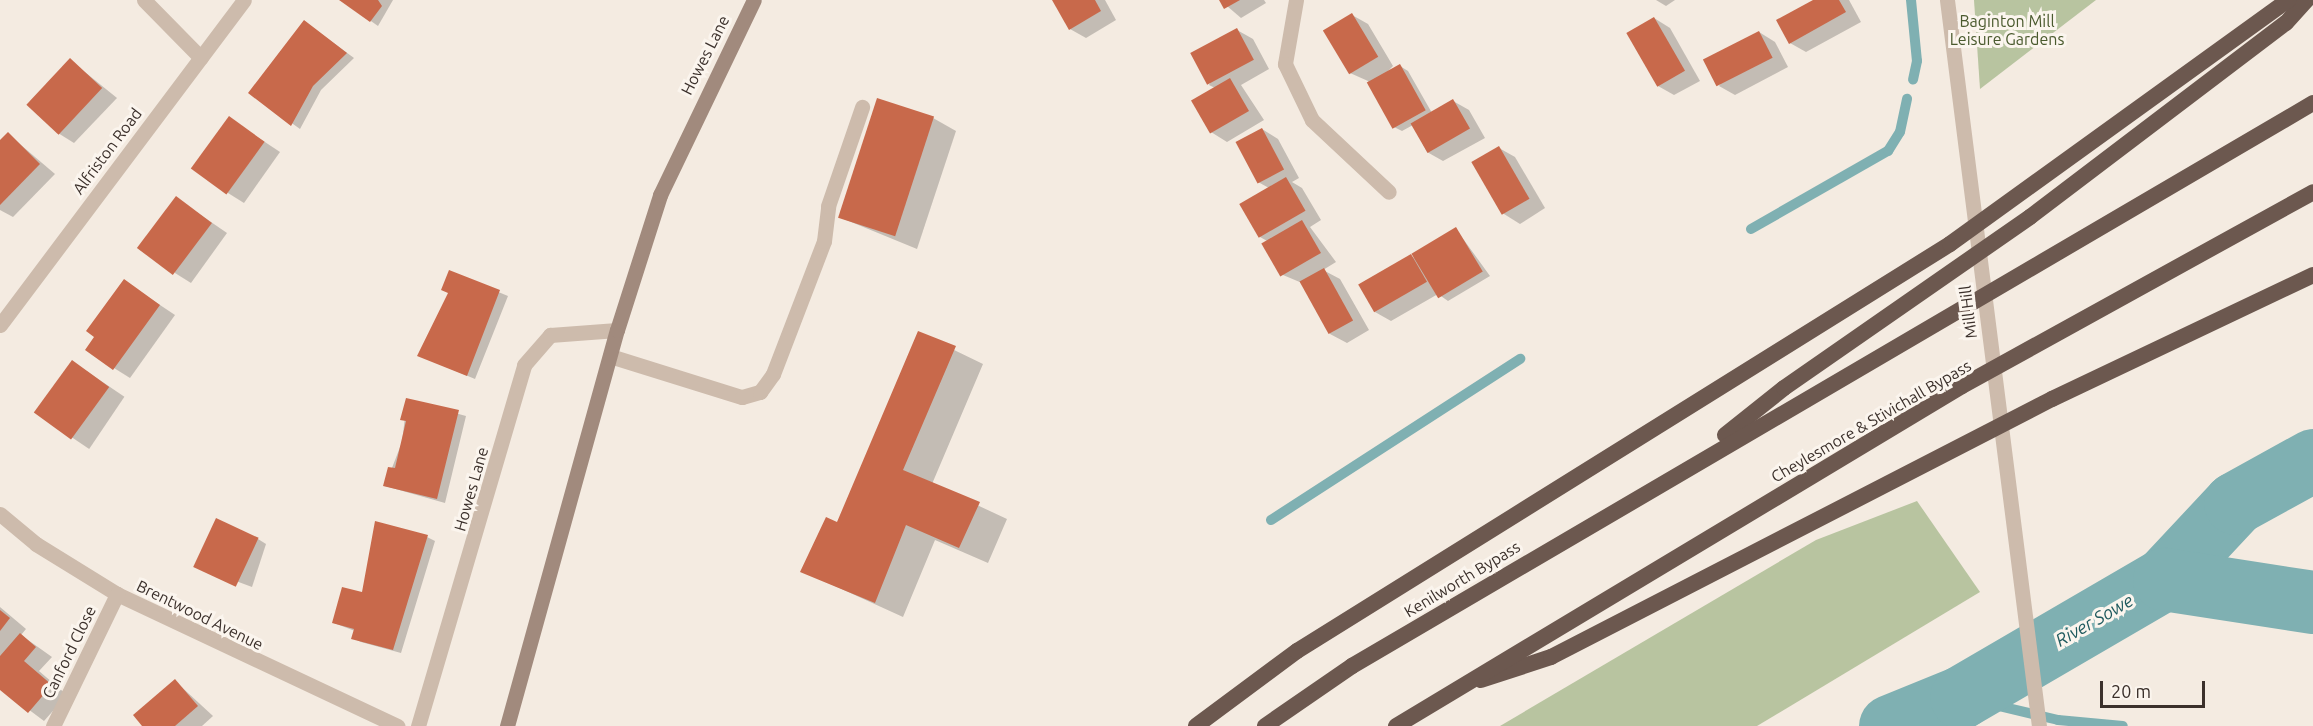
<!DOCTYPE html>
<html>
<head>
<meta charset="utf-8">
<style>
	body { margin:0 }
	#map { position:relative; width:2313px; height:726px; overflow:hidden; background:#f4ebe1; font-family:Ubuntu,sans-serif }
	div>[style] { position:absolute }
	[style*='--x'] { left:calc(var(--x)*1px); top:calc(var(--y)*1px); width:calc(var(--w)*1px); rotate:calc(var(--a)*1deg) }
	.green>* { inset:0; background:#b8c4a0 }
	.shadow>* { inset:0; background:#0003; transform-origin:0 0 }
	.stream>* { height:10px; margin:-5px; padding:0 5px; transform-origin:5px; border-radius:5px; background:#7fb0b2 }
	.river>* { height:63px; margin:-31.5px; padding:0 31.5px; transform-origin:31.5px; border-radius:31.5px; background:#7fb0b2 }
	.building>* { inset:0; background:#c8694b; transform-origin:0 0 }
	.service>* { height:15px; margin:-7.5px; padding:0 7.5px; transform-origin:7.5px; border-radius:7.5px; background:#cdbbac }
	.minor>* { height:15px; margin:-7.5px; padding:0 7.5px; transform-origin:7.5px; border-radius:7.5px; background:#cdbbac }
	.tertiary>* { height:15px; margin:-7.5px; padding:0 7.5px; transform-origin:7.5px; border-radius:7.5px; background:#cdbbac }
	.secondary>* { height:15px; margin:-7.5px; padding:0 7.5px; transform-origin:7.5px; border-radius:7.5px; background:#a18a7d }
	.trunk>* { height:16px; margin:-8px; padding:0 8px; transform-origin:8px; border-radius:8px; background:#6c584f }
	span { translate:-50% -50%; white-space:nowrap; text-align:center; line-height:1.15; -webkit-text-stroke:6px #fbf5ee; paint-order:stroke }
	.park-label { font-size:16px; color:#4a5a2e }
	.street-label { font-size:16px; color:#3b302b }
	.water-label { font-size:18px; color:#1f5a5e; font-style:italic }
	.scale { position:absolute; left:2100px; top:681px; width:105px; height:27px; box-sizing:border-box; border:3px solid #3b302b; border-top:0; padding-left:8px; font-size:18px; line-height:21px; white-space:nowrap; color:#3b302b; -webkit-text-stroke:4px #fbf5ee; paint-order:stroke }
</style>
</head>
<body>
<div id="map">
	<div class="green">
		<div style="clip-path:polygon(1974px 0,2096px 0,1980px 89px)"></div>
		<div style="clip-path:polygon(1917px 501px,1980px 592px,1757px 726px,1500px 726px,1816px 540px)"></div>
	</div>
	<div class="shadow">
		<div style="clip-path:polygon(341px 0,393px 0,378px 26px)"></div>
		<div style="clip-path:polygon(1054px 0,1105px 0,1116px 20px,1086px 38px,1070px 29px)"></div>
		<div style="clip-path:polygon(1220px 0,1264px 0,1266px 3px,1241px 18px)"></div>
		<div style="clip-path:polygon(1656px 0,1675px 0,1666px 6px)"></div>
		<div style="clip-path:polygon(1816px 0,1849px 0,1861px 22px,1806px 52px,1790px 43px)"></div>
		<div style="clip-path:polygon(1352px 15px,1368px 24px,1393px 66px,1383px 76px,1400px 66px,1408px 71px,1432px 113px,1453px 101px,1469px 110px,1485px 138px,1443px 161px,1427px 152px,1413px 125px,1402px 131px,1394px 127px,1368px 81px,1350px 73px)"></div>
		<div style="clip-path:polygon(1654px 18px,1670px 28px,1700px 81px,1674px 95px,1658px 86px)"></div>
		<div style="clip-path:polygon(312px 27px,354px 58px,321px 90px,300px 129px,250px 93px)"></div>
		<div style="clip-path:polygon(1237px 30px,1253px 39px,1269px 69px,1241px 85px,1264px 120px,1227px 142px,1211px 132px,1215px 88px,1209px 85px)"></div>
		<div style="clip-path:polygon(1759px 32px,1775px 42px,1788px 67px,1735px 95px,1719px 86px)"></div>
		<div style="clip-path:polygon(70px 60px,117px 98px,74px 143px,58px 133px)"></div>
		<div style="clip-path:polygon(229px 118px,280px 152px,244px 203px,228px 193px)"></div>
		<div style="clip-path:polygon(933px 118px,956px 131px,917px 249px,839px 217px)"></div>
		<div style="clip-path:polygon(1262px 129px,1278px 139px,1299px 178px,1292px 182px,1302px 188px,1321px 220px,1310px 227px,1336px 262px,1323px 270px,1340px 279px,1369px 330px,1347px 343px,1330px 334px,1302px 283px,1283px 275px,1269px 242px,1260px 237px,1269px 188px,1258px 182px)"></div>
		<div style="clip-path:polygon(8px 134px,55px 174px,13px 217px,0 210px,0 143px)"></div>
		<div style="clip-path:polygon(1499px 148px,1515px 157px,1545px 208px,1520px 224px,1504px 214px,1473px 163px)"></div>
		<div style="clip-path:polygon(176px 198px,227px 233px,191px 283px,175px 273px)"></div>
		<div style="clip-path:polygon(1456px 229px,1490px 276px,1448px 301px,1438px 294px,1391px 321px,1375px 312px,1411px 256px,1418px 260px)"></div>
		<div style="clip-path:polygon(450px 272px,508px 296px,475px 379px,427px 359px,449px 293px)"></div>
		<div style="clip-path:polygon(124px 281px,175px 315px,130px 378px,114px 368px,96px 336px)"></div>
		<div style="clip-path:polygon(919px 333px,983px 364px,932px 484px,1007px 519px,988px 563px,935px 540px,903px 617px,802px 571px,838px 524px)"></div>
		<div style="left:73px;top:362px;width:62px;height:63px;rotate:34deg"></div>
		<div style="clip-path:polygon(407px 400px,466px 416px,445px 503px,385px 486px,402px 442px)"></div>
		<div style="clip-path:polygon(427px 537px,435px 541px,401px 653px,361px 642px,353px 638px,355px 631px,334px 623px)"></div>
		<div style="clip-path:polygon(258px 539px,266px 544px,252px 587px,201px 568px)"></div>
		<div style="clip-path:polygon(0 607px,26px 629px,21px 635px,52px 657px,39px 671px,67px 695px,44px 721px,0 688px)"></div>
		<div style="clip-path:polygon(175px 681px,213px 716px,202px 726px,144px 726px)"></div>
	</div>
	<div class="stream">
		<div style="--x:1911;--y:0;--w:61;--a:84.4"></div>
		<div style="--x:1917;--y:61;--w:19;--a:102"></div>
		<div style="--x:1751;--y:229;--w:158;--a:-29.7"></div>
		<div style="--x:1888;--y:151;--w:22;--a:-58"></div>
		<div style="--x:1900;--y:132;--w:34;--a:-78"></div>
		<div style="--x:1271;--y:520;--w:297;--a:-32.9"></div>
		<div style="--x:1961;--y:697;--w:100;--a:13.3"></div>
		<div style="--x:2058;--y:720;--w:65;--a:5.3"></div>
	</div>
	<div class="river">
		<div style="--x:2164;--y:579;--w:104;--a:-46.9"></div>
		<div style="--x:2235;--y:503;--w:89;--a:-28.9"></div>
		<div style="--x:1890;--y:726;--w:77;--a:-22.2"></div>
		<div style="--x:1961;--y:697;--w:235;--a:-30.2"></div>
		<div style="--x:2164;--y:579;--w:151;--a:8.8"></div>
	</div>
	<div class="building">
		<div style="clip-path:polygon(339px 0,378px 0,382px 6px,370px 22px)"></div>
		<div style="clip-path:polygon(1052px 0,1095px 0,1101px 11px,1069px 30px)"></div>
		<div style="clip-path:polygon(1219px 0,1240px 0,1224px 9px)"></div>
		<div style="clip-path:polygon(1813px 0,1839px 0,1846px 12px,1789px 44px,1776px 20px)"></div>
		<div style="left:1352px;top:13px;width:51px;height:34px;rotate:59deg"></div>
		<div style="left:1654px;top:17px;width:62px;height:32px;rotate:60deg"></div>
		<div style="clip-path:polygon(304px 20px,347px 53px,313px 86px,291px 126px,248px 93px)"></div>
		<div style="left:1237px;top:28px;width:36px;height:53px;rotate:62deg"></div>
		<div style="left:1759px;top:31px;width:30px;height:63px;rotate:63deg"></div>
		<div style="left:70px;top:58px;width:44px;height:64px;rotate:43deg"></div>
		<div style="left:1400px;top:64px;width:53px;height:38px;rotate:61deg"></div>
		<div style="left:1230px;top:78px;width:38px;height:45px;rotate:60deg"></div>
		<div style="left:877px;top:98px;width:60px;height:126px;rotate:18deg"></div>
		<div style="left:1453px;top:99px;width:34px;height:49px;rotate:60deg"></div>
		<div style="left:229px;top:116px;width:44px;height:65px;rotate:36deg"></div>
		<div style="left:1262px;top:128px;width:47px;height:30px;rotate:62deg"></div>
		<div style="clip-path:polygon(8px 132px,40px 164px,0 205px,0 140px)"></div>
		<div style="left:1499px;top:146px;width:61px;height:32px;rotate:60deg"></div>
		<div style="left:1286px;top:177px;width:39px;height:54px;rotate:60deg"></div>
		<div style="left:176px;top:196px;width:45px;height:65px;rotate:37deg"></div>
		<div style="left:1302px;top:220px;width:38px;height:47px;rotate:60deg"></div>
		<div style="left:1456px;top:227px;width:52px;height:52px;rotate:59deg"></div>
		<div style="left:1411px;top:254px;width:32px;height:61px;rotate:60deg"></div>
		<div style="left:1324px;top:268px;width:60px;height:28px;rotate:61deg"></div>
		<div style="clip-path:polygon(449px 270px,500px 290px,467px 376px,417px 356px,448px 293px,441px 290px)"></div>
		<div style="clip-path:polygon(124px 279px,160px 305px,113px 370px,85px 350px,94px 337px,86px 331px)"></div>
		<div style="clip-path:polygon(918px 331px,956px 346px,903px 470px,980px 502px,959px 548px,906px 525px,875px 603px,800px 572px,826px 517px,837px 522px)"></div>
		<div style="left:72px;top:360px;width:46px;height:65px;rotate:36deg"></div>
		<div style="clip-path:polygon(406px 398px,459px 410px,437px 499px,383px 486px,388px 467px,395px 468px,406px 421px,400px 420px)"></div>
		<div style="left:216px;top:518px;width:47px;height:54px;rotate:25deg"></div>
		<div style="clip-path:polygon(375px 521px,428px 535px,393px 650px,351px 639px,354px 629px,332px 623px,342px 587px,362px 592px)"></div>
		<div style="clip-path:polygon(0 610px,10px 618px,0 631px)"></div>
		<div style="clip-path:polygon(20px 633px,36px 647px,24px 661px,52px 685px,28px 713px,0 690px,0 656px)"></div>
		<div style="clip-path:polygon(175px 679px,198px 706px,175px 726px,142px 726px,133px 715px)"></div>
	</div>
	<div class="service">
		<div style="--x:610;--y:356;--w:138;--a:17.3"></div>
		<div style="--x:742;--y:397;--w:19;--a:-16"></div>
		<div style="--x:760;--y:392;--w:22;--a:-54"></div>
		<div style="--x:773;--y:374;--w:142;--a:-69"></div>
		<div style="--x:824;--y:241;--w:35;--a:-83"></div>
		<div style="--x:828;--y:206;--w:105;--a:-71"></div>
	</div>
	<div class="minor">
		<div style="--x:144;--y:0;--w:81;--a:45.5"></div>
		<div style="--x:1296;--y:0;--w:65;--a:99.8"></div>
		<div style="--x:1285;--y:64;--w:62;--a:64.3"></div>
		<div style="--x:1312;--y:120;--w:105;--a:43.1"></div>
		<div style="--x:0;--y:325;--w:406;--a:-53.1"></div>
		<div style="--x:0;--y:514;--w:47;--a:39.8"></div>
		<div style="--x:36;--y:544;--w:95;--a:31.7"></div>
		<div style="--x:117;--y:594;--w:310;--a:25.2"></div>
		<div style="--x:53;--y:726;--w:147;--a:-64.1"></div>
		<div style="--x:418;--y:726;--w:376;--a:-73.6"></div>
		<div style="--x:524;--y:365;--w:40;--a:-49"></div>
		<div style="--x:550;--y:335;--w:67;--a:-4.3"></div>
	</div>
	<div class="tertiary">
		<div style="--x:1947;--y:0;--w:732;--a:82.78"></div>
	</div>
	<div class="secondary">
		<div style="--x:507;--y:726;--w:411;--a:-74.5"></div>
		<div style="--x:617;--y:330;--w:142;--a:-72.3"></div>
		<div style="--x:660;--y:195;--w:216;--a:-64.3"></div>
	</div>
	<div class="trunk">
		<div style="--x:1725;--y:435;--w:75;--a:-38.5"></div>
		<div style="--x:1784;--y:388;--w:300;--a:-34.8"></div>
		<div style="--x:2030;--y:217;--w:321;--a:-37.2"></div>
		<div style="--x:2286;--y:23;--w:31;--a:-48"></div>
		<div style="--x:1481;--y:680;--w:74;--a:-18.2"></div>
		<div style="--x:1551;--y:657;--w:564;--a:-27.25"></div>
		<div style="--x:2052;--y:399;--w:289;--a:-25.4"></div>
		<div style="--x:1196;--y:726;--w:126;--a:-36.6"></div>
		<div style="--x:1297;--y:651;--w:769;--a:-31.93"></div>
		<div style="--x:1950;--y:244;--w:417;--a:-35.8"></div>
		<div style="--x:1265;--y:726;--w:106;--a:-34.6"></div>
		<div style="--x:1352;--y:666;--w:1114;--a:-30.36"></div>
		<div style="--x:1396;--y:726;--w:660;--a:-30.99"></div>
		<div style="--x:1962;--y:386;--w:401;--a:-28.9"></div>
	</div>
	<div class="park-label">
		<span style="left:2007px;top:30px">Baginton Mill<br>Leisure Gardens</span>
	</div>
	<div class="street-label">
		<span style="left:705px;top:55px;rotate:-63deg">Howes Lane</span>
		<span style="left:107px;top:151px;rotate:-53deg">Alfriston Road</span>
		<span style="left:1968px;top:312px;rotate:-97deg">Mill Hill</span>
		<span style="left:1871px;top:421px;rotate:-30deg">Cheylesmore &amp; Stivichall Bypass</span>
		<span style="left:471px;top:489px;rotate:-74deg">Howes Lane</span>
		<span style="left:1462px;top:579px;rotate:-31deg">Kenilworth Bypass</span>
		<span style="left:200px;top:615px;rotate:26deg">Brentwood Avenue</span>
		<span style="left:69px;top:652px;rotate:-64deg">Canford Close</span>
	</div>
	<div class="water-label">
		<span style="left:2094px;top:620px;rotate:-30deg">River Sowe</span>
	</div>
	<div class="scale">20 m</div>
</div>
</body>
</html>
